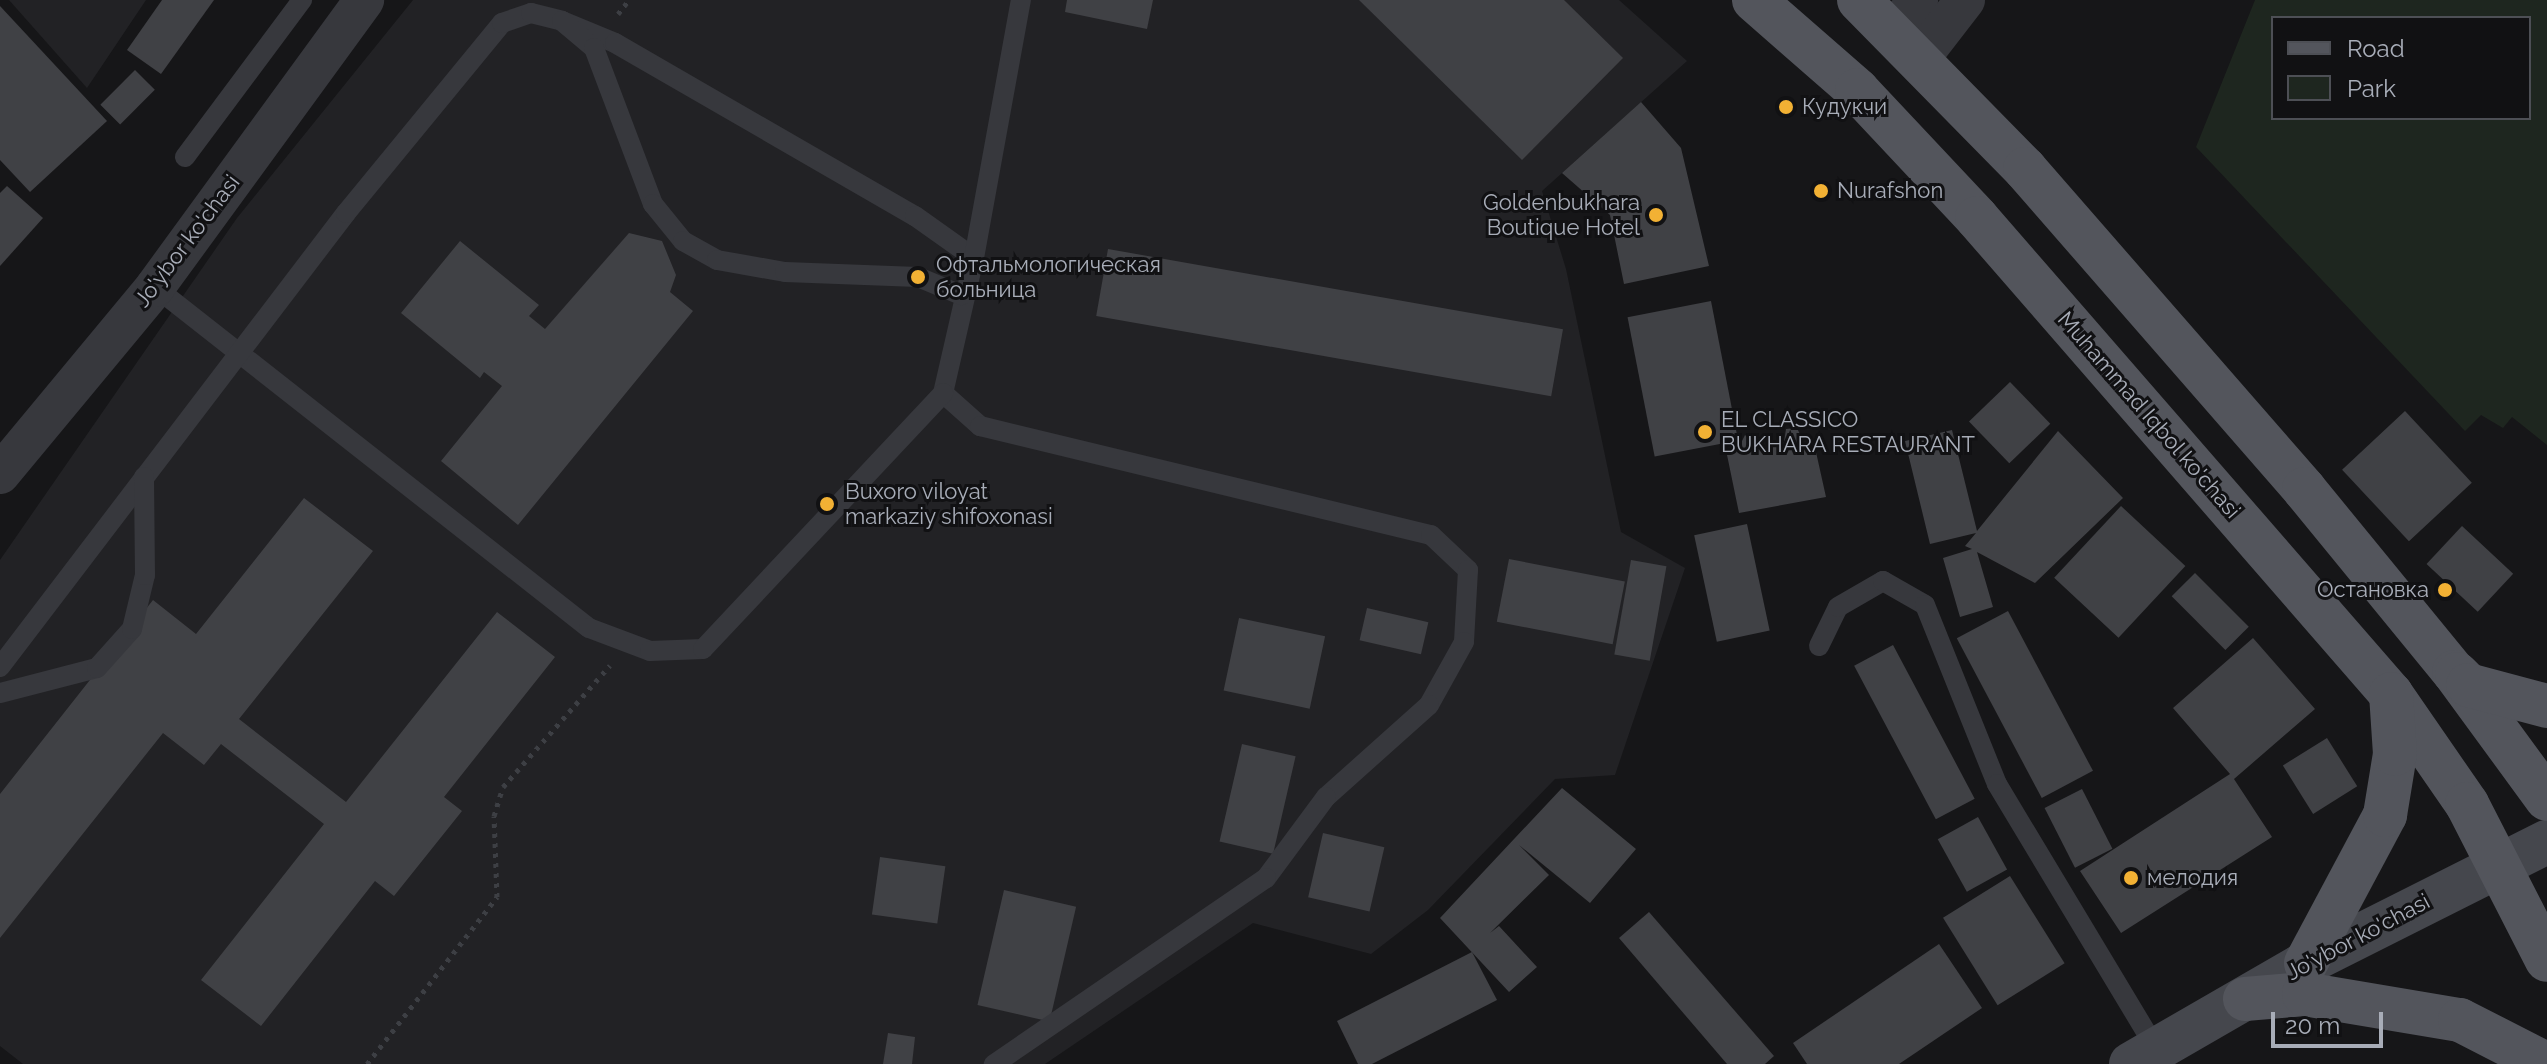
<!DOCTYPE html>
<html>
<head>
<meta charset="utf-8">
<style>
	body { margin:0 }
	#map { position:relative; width:2547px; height:1064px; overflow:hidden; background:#161618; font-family:Raleway,sans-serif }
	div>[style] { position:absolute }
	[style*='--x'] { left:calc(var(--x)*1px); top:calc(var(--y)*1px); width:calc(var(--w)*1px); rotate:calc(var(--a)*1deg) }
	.built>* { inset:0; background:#222225 }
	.green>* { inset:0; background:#1e261f }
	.building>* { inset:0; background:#404145; transform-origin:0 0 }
	.path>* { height:5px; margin-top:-2.5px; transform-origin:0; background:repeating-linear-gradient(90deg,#3d3f44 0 4px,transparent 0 10px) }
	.lane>* { height:20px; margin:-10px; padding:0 10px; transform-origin:10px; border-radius:10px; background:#37383d }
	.street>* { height:40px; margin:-20px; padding:0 20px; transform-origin:20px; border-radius:20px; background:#37383d }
	.secondary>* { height:44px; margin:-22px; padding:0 22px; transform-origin:22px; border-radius:22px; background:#45474d }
	.primary>* { height:44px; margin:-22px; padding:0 22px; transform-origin:22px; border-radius:22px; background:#53555c }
	.dots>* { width:22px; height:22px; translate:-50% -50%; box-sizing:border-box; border:4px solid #111113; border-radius:50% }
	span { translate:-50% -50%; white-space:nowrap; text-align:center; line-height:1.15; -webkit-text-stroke:6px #111113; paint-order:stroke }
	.poi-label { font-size:22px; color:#a8adb8 }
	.left { translate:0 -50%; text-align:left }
	.right { translate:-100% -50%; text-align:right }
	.street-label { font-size:22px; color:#a8adb8 }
	.legend { position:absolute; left:2271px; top:16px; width:260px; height:104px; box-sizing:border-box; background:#111113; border:2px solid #4d4f55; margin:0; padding:10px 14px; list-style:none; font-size:24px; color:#a8adb8 }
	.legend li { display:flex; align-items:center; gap:16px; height:40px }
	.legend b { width:40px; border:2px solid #4d4f55 }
	.scale { position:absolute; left:2271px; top:1012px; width:112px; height:36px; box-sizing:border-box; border:4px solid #a8adb8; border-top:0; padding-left:10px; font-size:24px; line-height:28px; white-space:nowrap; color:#a8adb8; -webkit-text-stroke:6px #111113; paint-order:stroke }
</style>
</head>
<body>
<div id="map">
	<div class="built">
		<div style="clip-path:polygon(9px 0,146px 0,87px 88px)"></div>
		<div style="clip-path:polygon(413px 0,1619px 0,1687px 61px,1542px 191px,1566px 269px,1621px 532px,1685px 568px,1615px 775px,1555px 779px,1428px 910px,1371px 954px,1253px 923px,1045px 1064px,23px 1064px,0 1046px,0 560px,237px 218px)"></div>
	</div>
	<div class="green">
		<div style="clip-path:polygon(evenodd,2255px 0,2547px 0,2547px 445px,2512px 417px,2503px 428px,2481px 415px,2465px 431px,2196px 147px,2255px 0,2273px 18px,2529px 18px,2529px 118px,2273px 118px,2273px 18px)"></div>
	</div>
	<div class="building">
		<div style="clip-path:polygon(162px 0,214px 0,161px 74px,127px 50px)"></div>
		<div style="clip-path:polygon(1067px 0,1153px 0,1147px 29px,1065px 12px)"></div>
		<div style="clip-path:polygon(1359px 0,1564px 0,1623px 58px,1522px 160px)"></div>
		<div style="clip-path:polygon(0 6px,107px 121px,30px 192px,0 160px)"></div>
		<div style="left:135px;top:70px;width:28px;height:49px;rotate:45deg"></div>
		<div style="clip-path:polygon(1641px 102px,1681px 148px,1709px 266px,1624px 284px,1610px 215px,1562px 173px)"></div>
		<div style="clip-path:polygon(7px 186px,43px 218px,0 266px,0 193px)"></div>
		<div style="clip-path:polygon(629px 233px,662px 241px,676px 275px,670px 292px,693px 311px,518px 525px,441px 461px,502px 386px,484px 372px,480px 378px,401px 313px,460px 241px,539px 305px,529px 316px,545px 329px)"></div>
		<div style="left:1108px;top:249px;width:462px;height:68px;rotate:10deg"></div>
		<div style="left:1711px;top:301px;width:142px;height:85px;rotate:79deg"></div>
		<div style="left:2010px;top:382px;width:58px;height:57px;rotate:46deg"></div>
		<div style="left:2405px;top:411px;width:98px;height:86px;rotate:47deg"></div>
		<div style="clip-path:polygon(1797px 428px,1805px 445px,1814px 443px,1826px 497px,1739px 513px,1726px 450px,1738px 449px,1745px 435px,1758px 448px,1784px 442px,1786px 429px)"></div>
		<div style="clip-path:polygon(1952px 430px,1977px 531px,2058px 431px,2123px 498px,2035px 583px,1977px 552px,1993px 607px,1960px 617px,1943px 558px,1972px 549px,1965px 546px,1976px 533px,1930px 544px,1905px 441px)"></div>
		<div style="clip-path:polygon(304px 498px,373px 551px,239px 719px,346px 802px,497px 612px,555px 657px,444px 797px,462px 811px,394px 896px,375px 881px,261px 1026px,201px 980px,324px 824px,221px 744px,204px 765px,163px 733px,0 938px,0 794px,153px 600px,196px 634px)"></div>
		<div style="left:2121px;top:506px;width:88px;height:98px;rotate:43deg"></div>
		<div style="left:1747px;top:524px;width:109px;height:54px;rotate:78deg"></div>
		<div style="left:2462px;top:526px;width:70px;height:52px;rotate:43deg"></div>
		<div style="left:1509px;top:559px;width:118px;height:64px;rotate:11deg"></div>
		<div style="left:1631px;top:560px;width:36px;height:96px;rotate:10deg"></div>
		<div style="left:2195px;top:573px;width:76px;height:33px;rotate:45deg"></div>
		<div style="left:1367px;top:608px;width:63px;height:33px;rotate:13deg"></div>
		<div style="left:2008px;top:611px;width:181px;height:58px;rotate:62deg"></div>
		<div style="left:1239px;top:618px;width:88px;height:74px;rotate:12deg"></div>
		<div style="clip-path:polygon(2253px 638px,2315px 709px,2234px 779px,2272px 837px,2121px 933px,2080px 871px,2230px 774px,2173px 708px)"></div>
		<div style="left:1893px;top:645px;width:174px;height:44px;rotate:62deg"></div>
		<div style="left:2327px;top:738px;width:57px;height:52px;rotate:58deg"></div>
		<div style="left:1242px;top:744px;width:55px;height:100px;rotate:13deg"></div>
		<div style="clip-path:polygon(1562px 788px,1636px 849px,1590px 903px,1519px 845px,1549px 875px,1490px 933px,1499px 926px,1537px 967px,1509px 992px,1440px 918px)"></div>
		<div style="left:2082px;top:789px;width:67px;height:42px;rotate:63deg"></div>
		<div style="left:1978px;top:817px;width:60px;height:46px;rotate:61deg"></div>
		<div style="left:1323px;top:833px;width:63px;height:66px;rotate:13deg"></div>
		<div style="left:880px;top:857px;width:66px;height:58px;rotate:8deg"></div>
		<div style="left:2010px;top:876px;width:103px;height:79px;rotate:58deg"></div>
		<div style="left:1004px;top:890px;width:74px;height:118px;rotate:13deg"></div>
		<div style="clip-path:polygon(1649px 912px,1774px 1056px,1765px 1064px,1727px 1064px,1619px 938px)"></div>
		<div style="clip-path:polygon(1939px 944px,1982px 1008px,1899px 1064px,1807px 1064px,1793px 1043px)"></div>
		<div style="clip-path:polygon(1472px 952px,1497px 1000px,1372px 1064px,1358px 1064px,1337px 1021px)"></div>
		<div style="clip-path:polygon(888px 1033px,915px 1037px,912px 1064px,883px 1064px)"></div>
	</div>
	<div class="path">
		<div style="--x:618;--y:14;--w:18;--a:-52"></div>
		<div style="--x:367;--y:1064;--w:212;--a:-52.1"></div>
		<div style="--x:497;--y:897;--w:81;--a:-92.1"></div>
		<div style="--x:494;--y:816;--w:30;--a:-73"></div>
		<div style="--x:503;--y:787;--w:162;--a:-48.7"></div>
	</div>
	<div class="lane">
		<div style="--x:562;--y:21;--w:57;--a:22.5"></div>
		<div style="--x:615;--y:43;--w:346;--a:30"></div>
		<div style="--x:915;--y:216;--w:72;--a:35.4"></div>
		<div style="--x:974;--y:258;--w:139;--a:102.9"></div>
		<div style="--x:943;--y:393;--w:50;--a:41.7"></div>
		<div style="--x:980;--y:426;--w:464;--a:13.6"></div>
		<div style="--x:1431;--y:535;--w:51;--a:43.4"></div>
		<div style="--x:1468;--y:570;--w:72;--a:93.2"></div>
		<div style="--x:1464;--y:642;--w:72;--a:119.1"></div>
		<div style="--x:1429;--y:705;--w:138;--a:138.2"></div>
		<div style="--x:1326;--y:797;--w:101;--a:126.5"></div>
		<div style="--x:1266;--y:878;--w:330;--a:145.6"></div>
		<div style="--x:185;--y:157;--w:196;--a:-53.3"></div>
		<div style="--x:974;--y:258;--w:262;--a:-79.7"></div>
		<div style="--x:155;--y:287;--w:552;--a:38.16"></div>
		<div style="--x:589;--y:628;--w:65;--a:20.7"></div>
		<div style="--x:650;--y:651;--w:53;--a:-2.2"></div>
		<div style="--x:703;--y:649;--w:351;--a:-46.8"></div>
		<div style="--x:1819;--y:646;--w:43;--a:-64"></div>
		<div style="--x:1838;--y:607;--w:52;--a:-30"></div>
		<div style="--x:1883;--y:581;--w:48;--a:29.7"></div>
		<div style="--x:1925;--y:605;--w:193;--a:68.1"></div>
		<div style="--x:1997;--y:784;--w:309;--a:59"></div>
		<div style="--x:0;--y:667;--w:571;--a:-52.69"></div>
		<div style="--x:346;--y:213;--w:246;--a:-50.6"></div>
		<div style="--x:502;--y:23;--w:31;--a:-19"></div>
		<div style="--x:531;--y:13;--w:32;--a:14"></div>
		<div style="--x:562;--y:21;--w:42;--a:40.2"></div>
		<div style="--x:594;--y:48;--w:167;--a:69.3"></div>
		<div style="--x:653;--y:204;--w:48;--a:51"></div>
		<div style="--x:683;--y:241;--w:39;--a:29"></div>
		<div style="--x:717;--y:260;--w:69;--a:10"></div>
		<div style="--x:785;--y:272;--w:133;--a:2.2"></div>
		<div style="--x:918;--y:277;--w:47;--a:22.7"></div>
		<div style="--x:0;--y:693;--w:100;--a:-14.5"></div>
		<div style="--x:97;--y:668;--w:52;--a:-48.1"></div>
		<div style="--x:132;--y:629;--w:56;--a:-76.5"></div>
		<div style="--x:145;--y:575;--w:98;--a:-90.6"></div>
	</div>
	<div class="street">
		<div style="--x:1883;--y:20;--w:15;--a:32"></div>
		<div style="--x:1896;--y:28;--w:36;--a:-52"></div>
		<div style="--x:1921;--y:57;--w:72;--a:-52.3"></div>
		<div style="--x:0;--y:474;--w:243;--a:-50.3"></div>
		<div style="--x:155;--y:287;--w:355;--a:-53.9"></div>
	</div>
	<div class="secondary">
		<div style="--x:2131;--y:1064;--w:202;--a:-30"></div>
		<div style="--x:2306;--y:963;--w:270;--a:-26.7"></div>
	</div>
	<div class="primary">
		<div style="--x:1754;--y:0;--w:137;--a:41.1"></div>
		<div style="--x:1857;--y:90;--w:175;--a:46.8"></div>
		<div style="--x:1977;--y:218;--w:631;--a:48.98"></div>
		<div style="--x:2391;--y:694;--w:134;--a:55.4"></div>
		<div style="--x:2467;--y:804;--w:175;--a:62.9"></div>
		<div style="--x:1859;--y:0;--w:237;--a:45.5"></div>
		<div style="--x:2025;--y:169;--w:425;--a:48.9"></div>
		<div style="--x:2304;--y:489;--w:237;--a:50.7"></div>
		<div style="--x:2454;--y:672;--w:157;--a:53.8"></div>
		<div style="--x:2457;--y:674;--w:16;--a:45"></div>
		<div style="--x:2468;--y:685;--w:82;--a:14.9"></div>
		<div style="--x:2306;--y:963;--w:168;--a:-61.9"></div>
		<div style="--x:2385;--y:815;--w:62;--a:-80.7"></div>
		<div style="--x:2395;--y:754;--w:60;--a:-93.8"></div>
		<div style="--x:2245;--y:999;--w:59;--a:-4.8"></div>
		<div style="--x:2304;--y:994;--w:158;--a:9.5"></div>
		<div style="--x:2460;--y:1020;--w:97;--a:27.1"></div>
	</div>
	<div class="dots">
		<div style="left:1786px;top:107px;background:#f2b134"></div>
		<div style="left:1821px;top:191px;background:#f2b134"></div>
		<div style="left:1656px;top:215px;background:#f2b134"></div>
		<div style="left:918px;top:277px;background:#f2b134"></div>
		<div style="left:1705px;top:432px;background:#f2b134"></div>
		<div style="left:827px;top:504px;background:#f2b134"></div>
		<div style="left:2445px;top:590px;background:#f2b134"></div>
		<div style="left:2131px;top:878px;background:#f2b134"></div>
	</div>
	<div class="poi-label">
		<span class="left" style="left:1802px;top:107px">Кудукчи</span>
		<span class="left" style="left:1837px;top:191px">Nurafshon</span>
		<span class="right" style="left:1640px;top:215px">Goldenbukhara<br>Boutique Hotel</span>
		<span class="left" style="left:936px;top:277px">Офтальмологическая<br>больница</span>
		<span class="left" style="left:1721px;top:432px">EL CLASSICO<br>BUKHARA RESTAURANT</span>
		<span class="left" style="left:845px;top:504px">Buxoro viloyat<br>markaziy shifoxonasi</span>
		<span class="right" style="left:2429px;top:590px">Остановка</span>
		<span class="left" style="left:2147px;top:878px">мелодия</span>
	</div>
	<div class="street-label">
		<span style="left:187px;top:241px;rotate:-53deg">Jo'ybor ko'chasi</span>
		<span style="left:2149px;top:415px;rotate:49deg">Muhammad Iqbol ko'chasi</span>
		<span style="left:2358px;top:937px;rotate:-28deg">Jo'ybor ko'chasi</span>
	</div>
	<ul class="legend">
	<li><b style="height:10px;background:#53555c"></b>Road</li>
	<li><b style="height:22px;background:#1e261f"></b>Park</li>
	</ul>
	<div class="scale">20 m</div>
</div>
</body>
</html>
